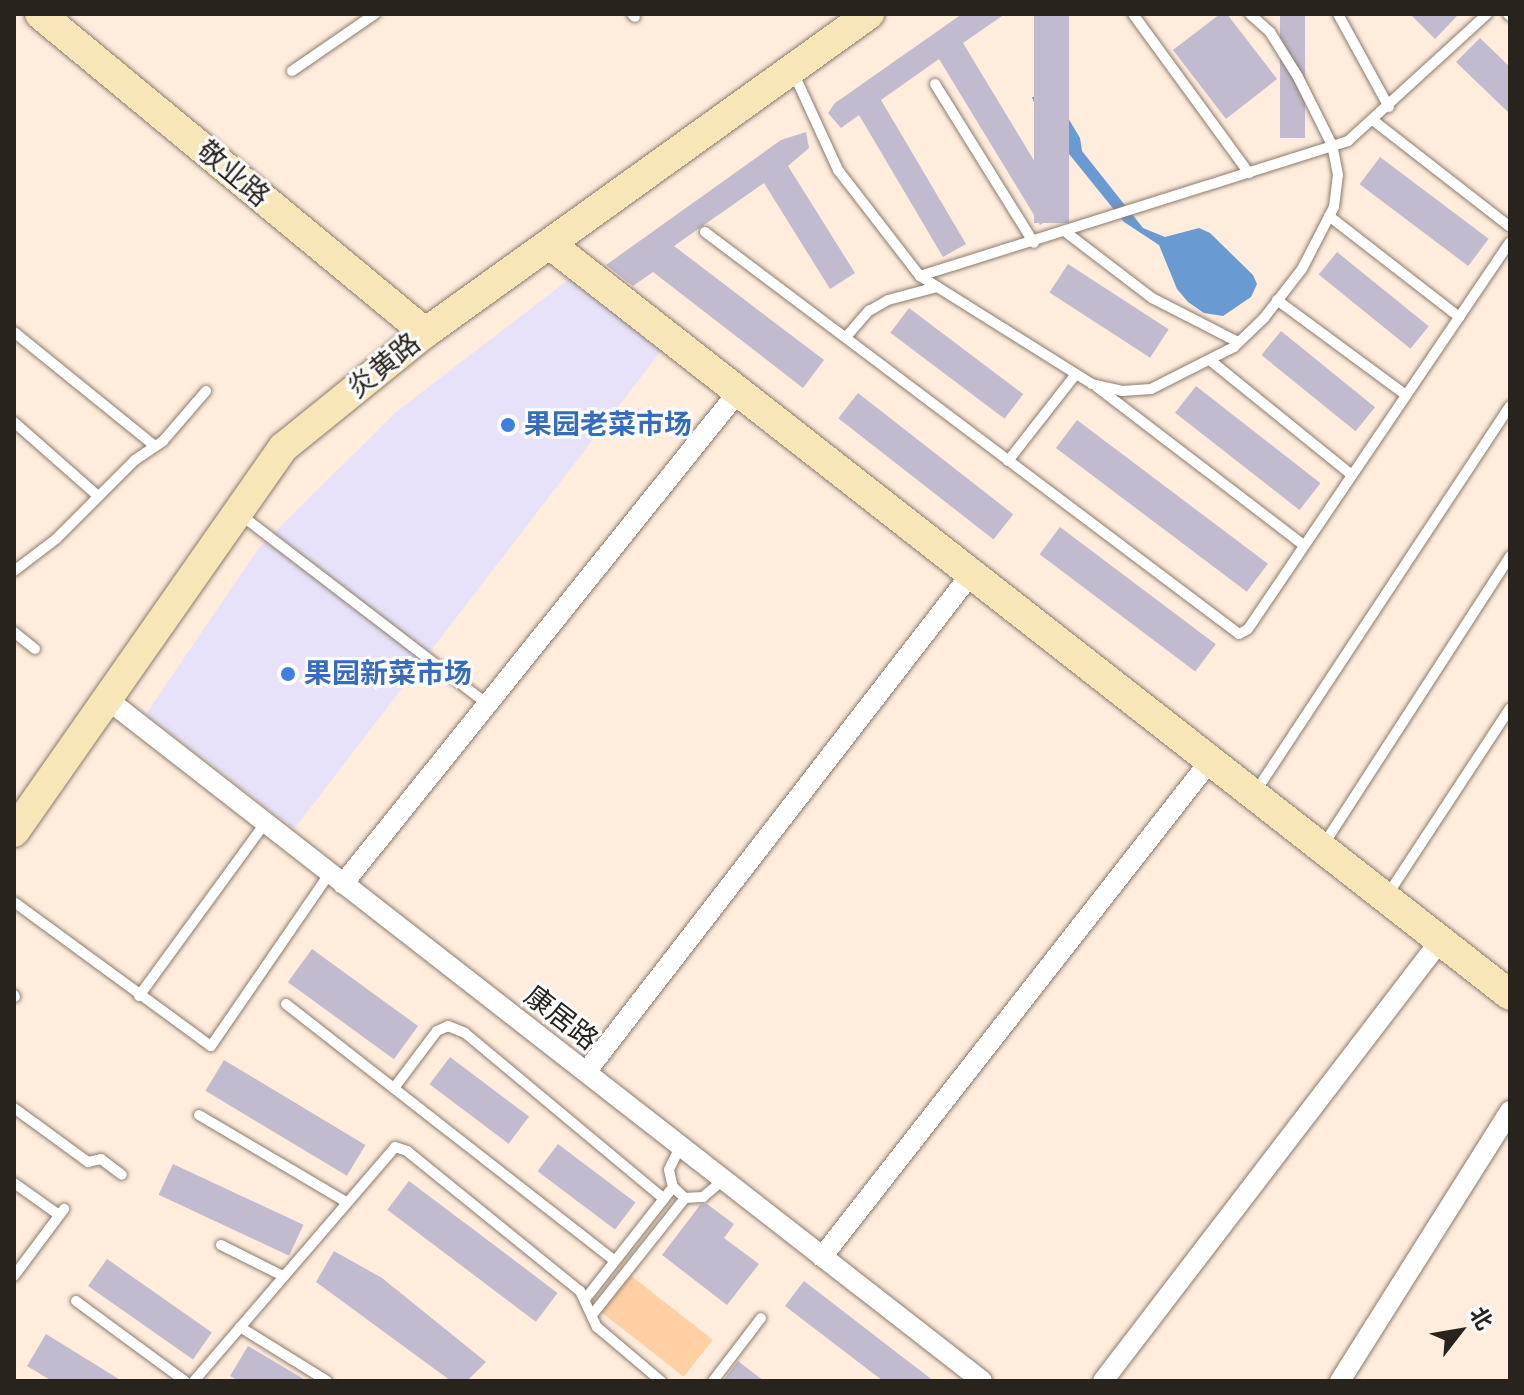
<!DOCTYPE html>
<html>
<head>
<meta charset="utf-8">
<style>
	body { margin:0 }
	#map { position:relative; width:1524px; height:1395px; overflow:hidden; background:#feecdd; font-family:Roboto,"Noto Sans SC",sans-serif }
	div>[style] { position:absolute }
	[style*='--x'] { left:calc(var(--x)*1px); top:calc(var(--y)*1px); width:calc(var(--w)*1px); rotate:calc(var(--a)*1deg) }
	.commercial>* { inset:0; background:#e7e2f9 }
	.green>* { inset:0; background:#ffd0a4; transform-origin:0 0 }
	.water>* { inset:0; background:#699ad1 }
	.building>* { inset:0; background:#c2bbcf; transform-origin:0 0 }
	.roads { filter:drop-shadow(0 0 2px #8b7c6e) drop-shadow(0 0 2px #8b7c6e) }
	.lane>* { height:10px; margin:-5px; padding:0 5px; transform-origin:5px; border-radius:5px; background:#fff }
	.street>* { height:20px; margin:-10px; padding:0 10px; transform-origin:10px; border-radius:10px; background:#fff }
	.secondary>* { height:30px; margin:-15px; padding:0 15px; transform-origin:15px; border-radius:15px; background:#f8e6b9 }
	.dots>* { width:22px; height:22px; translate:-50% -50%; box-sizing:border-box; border:4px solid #fdfdfd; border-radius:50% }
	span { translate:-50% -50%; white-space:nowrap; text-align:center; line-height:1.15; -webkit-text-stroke:6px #fdfdfd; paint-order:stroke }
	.street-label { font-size:28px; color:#29231d }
	.shop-label { font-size:28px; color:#366cbe; font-weight:700 }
	.left { translate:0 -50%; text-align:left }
	.frame { position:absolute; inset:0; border:16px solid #29231d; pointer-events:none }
	.north { position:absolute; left:1420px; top:1291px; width:80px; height:80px; -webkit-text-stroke:6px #fdfdfd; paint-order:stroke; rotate:59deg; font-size:22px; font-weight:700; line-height:32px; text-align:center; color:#29231d }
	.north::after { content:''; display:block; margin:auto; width:28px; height:36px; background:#29231d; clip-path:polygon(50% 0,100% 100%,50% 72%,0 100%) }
</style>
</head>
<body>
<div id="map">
	<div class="commercial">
		<div style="clip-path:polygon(577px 273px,667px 343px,294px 829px,146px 714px,258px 549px,396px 412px)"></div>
	</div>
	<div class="green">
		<div style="left:630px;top:1275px;width:105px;height:47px;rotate:38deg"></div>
	</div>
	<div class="water">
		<div style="clip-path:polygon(1055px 96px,1080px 138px,1082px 151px,1143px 228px,1165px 237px,1199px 228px,1210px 233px,1253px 275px,1257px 284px,1251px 297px,1223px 316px,1204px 313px,1188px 302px,1177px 289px,1159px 245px,1124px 222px,1040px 118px,1032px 97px)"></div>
	</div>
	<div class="building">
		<div style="clip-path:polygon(962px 14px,1005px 14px,963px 43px,1064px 210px,1040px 225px,939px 59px,881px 100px,966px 244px,943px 257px,859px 115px,841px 128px,828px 113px,835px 103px)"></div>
		<div style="left:1034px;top:14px;width:35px;height:209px"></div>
		<div style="clip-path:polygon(1220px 14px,1227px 14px,1277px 79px,1226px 119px,1173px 50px)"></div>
		<div style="left:1280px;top:14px;width:25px;height:124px"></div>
		<div style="clip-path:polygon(1410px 14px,1459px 14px,1435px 39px)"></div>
		<div style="clip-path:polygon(1480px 38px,1510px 67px,1510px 114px,1456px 62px)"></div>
		<div style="clip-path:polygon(806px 132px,809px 148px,788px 166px,855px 273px,830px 289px,764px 183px,674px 246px,824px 360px,803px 388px,653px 272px,633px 286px,606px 265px,781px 140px)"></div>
		<div style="left:1380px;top:157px;width:136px;height:34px;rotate:37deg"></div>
		<div style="left:1337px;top:252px;width:118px;height:29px;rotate:39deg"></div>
		<div style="left:1068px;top:264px;width:120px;height:34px;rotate:33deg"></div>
		<div style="left:909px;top:308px;width:143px;height:31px;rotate:37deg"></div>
		<div style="left:1281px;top:331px;width:121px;height:31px;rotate:39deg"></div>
		<div style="left:1196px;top:386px;width:158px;height:34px;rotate:38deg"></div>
		<div style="left:858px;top:393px;width:197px;height:32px;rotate:38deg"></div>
		<div style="left:1077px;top:420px;width:239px;height:35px;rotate:37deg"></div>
		<div style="left:1060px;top:527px;width:195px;height:34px;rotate:37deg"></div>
		<div style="left:312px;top:949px;width:131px;height:41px;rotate:36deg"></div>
		<div style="left:450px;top:1057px;width:99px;height:34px;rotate:37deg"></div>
		<div style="left:224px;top:1060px;width:165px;height:36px;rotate:31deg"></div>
		<div style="left:558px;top:1144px;width:97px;height:34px;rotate:37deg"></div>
		<div style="left:173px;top:1164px;width:144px;height:34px;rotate:25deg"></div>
		<div style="left:409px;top:1181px;width:186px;height:36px;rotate:37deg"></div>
		<div style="clip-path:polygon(707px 1204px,734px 1224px,724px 1238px,759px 1264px,727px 1305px,662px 1255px,700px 1205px)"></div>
		<div style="clip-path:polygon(334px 1251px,382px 1278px,486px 1362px,467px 1381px,451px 1381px,316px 1282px)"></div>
		<div style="left:107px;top:1259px;width:128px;height:33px;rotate:35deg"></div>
		<div style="clip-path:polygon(804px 1281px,909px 1362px,934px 1381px,883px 1381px,785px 1306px)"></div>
		<div style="clip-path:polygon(46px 1334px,122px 1381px,52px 1381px,27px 1366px)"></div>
		<div style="clip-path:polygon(248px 1346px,307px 1381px,239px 1381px,230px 1376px)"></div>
		<div style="clip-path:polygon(738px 1361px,764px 1381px,723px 1381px)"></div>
	</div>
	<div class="roads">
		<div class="lane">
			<div style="--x:632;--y:14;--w:4;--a:45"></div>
			<div style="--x:1133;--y:14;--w:197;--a:53.9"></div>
			<div style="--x:1338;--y:14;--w:106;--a:61.3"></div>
			<div style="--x:1508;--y:14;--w:3;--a:45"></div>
			<div style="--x:292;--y:71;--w:101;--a:-34.5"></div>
			<div style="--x:793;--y:72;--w:108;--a:65.3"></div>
			<div style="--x:838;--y:170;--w:134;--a:52.3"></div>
			<div style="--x:920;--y:276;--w:203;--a:32.1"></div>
			<div style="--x:1092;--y:384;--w:31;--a:13"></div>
			<div style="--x:1122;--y:391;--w:29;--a:-4"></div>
			<div style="--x:1151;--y:389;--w:93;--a:-26.8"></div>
			<div style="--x:1234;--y:347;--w:42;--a:-44"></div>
			<div style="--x:1264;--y:318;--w:62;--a:-52.2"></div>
			<div style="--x:1302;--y:269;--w:70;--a:-62.7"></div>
			<div style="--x:1334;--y:207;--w:32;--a:-83"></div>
			<div style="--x:1338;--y:175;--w:31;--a:-101"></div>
			<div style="--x:1332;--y:145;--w:76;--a:-116.6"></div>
			<div style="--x:1298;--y:77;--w:53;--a:-121.9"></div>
			<div style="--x:1270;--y:32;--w:27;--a:-138"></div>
			<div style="--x:935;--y:84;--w:187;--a:58.1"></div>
			<div style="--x:1374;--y:121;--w:172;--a:37.9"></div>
			<div style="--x:1329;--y:216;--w:165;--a:37.8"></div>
			<div style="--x:705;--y:232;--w:668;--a:36.97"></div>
			<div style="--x:1239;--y:634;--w:10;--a:-29"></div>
			<div style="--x:1248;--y:629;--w:467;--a:-55.9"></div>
			<div style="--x:1067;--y:233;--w:107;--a:37.4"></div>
			<div style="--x:1152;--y:298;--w:97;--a:27.1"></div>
			<div style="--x:920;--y:276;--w:449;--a:-17.5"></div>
			<div style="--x:1348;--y:141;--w:188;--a:-42.4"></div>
			<div style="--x:1277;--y:300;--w:160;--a:36.4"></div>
			<div style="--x:14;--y:332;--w:181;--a:39"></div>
			<div style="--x:846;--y:337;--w:35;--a:-49"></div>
			<div style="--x:869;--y:311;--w:22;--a:-30"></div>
			<div style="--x:888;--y:300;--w:51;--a:-14.9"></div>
			<div style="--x:1211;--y:361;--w:181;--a:39"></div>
			<div style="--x:1097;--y:387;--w:260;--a:37.4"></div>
			<div style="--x:14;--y:422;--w:112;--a:41.4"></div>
			<div style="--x:1008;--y:461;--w:110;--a:-52"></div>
			<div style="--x:241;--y:515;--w:310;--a:37.5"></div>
			<div style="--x:14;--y:571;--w:53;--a:-37.3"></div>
			<div style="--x:56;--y:539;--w:112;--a:-45"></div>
			<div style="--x:135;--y:460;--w:34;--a:-34"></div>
			<div style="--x:163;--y:441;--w:66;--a:-49.3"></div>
			<div style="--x:14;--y:632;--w:27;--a:39"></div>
			<div style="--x:1256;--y:791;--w:461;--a:-56.6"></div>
			<div style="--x:1324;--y:844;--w:343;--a:-57.1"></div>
			<div style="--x:1388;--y:894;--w:222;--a:-56.7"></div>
			<div style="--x:14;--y:902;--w:244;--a:36.2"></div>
			<div style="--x:211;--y:1046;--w:210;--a:-55.5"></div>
			<div style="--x:14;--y:995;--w:2;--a:63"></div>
			<div style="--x:139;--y:996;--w:214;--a:-53.9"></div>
			<div style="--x:286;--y:1004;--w:417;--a:38"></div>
			<div style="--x:394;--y:1088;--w:71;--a:-53"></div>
			<div style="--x:437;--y:1031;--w:12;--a:-24"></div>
			<div style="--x:448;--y:1026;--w:18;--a:22"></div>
			<div style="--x:465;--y:1033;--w:259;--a:39.8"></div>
			<div style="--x:14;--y:1108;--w:92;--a:36.1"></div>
			<div style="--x:88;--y:1162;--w:13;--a:-13"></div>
			<div style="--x:101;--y:1159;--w:26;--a:37"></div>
			<div style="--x:199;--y:1115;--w:171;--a:30.6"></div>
			<div style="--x:680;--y:1147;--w:25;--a:116"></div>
			<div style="--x:669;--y:1170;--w:17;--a:77"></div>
			<div style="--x:673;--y:1187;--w:16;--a:43"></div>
			<div style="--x:685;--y:1198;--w:18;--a:-3"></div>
			<div style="--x:703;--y:1197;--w:26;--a:-40"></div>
			<div style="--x:14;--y:1183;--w:55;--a:35.4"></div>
			<div style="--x:221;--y:1245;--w:69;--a:26.6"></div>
			<div style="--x:14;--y:1276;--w:84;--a:-53.3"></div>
			<div style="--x:586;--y:1298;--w:141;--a:-51.9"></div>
			<div style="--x:76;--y:1301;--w:135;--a:36.3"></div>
			<div style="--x:592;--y:1315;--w:149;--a:-51.5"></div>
			<div style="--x:240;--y:1327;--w:102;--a:31.8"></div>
			<div style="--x:194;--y:1381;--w:308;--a:-49.3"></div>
			<div style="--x:395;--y:1147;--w:13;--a:18"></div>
			<div style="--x:407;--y:1151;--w:223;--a:39"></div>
			<div style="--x:580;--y:1291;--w:40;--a:65"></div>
			<div style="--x:597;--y:1327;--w:84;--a:40.2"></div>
			<div style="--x:713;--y:1381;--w:79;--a:-52.7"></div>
		</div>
		<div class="street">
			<div style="--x:107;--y:699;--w:1109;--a:37.93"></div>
			<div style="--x:343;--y:884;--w:631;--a:-51.24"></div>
			<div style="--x:586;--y:1072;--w:629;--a:-52.29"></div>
			<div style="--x:822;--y:1257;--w:630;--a:-51.97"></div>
			<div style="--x:1103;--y:1381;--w:554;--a:-52.55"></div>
			<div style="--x:1340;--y:1381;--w:319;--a:-57.8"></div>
		</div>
		<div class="secondary">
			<div style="--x:40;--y:14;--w:500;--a:39.6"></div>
			<div style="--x:551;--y:245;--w:1217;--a:38.03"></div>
			<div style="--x:14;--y:832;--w:470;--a:-55"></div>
			<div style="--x:284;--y:447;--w:181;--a:-39"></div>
			<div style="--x:425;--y:333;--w:547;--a:-35.7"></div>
		</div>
	</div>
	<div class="dots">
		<div style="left:508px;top:425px;background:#3f7fe0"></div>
		<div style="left:288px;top:674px;background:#3f7fe0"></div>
	</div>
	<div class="street-label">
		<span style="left:233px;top:174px;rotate:40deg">敬业路</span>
		<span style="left:384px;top:366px;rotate:-39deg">炎黄路</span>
		<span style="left:561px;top:1018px;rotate:38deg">康居路</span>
	</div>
	<div class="shop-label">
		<span class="left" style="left:524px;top:425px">果园老菜市场</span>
		<span class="left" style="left:304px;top:674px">果园新菜市场</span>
	</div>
	<div class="frame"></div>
	<div class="north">北</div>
</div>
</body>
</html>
